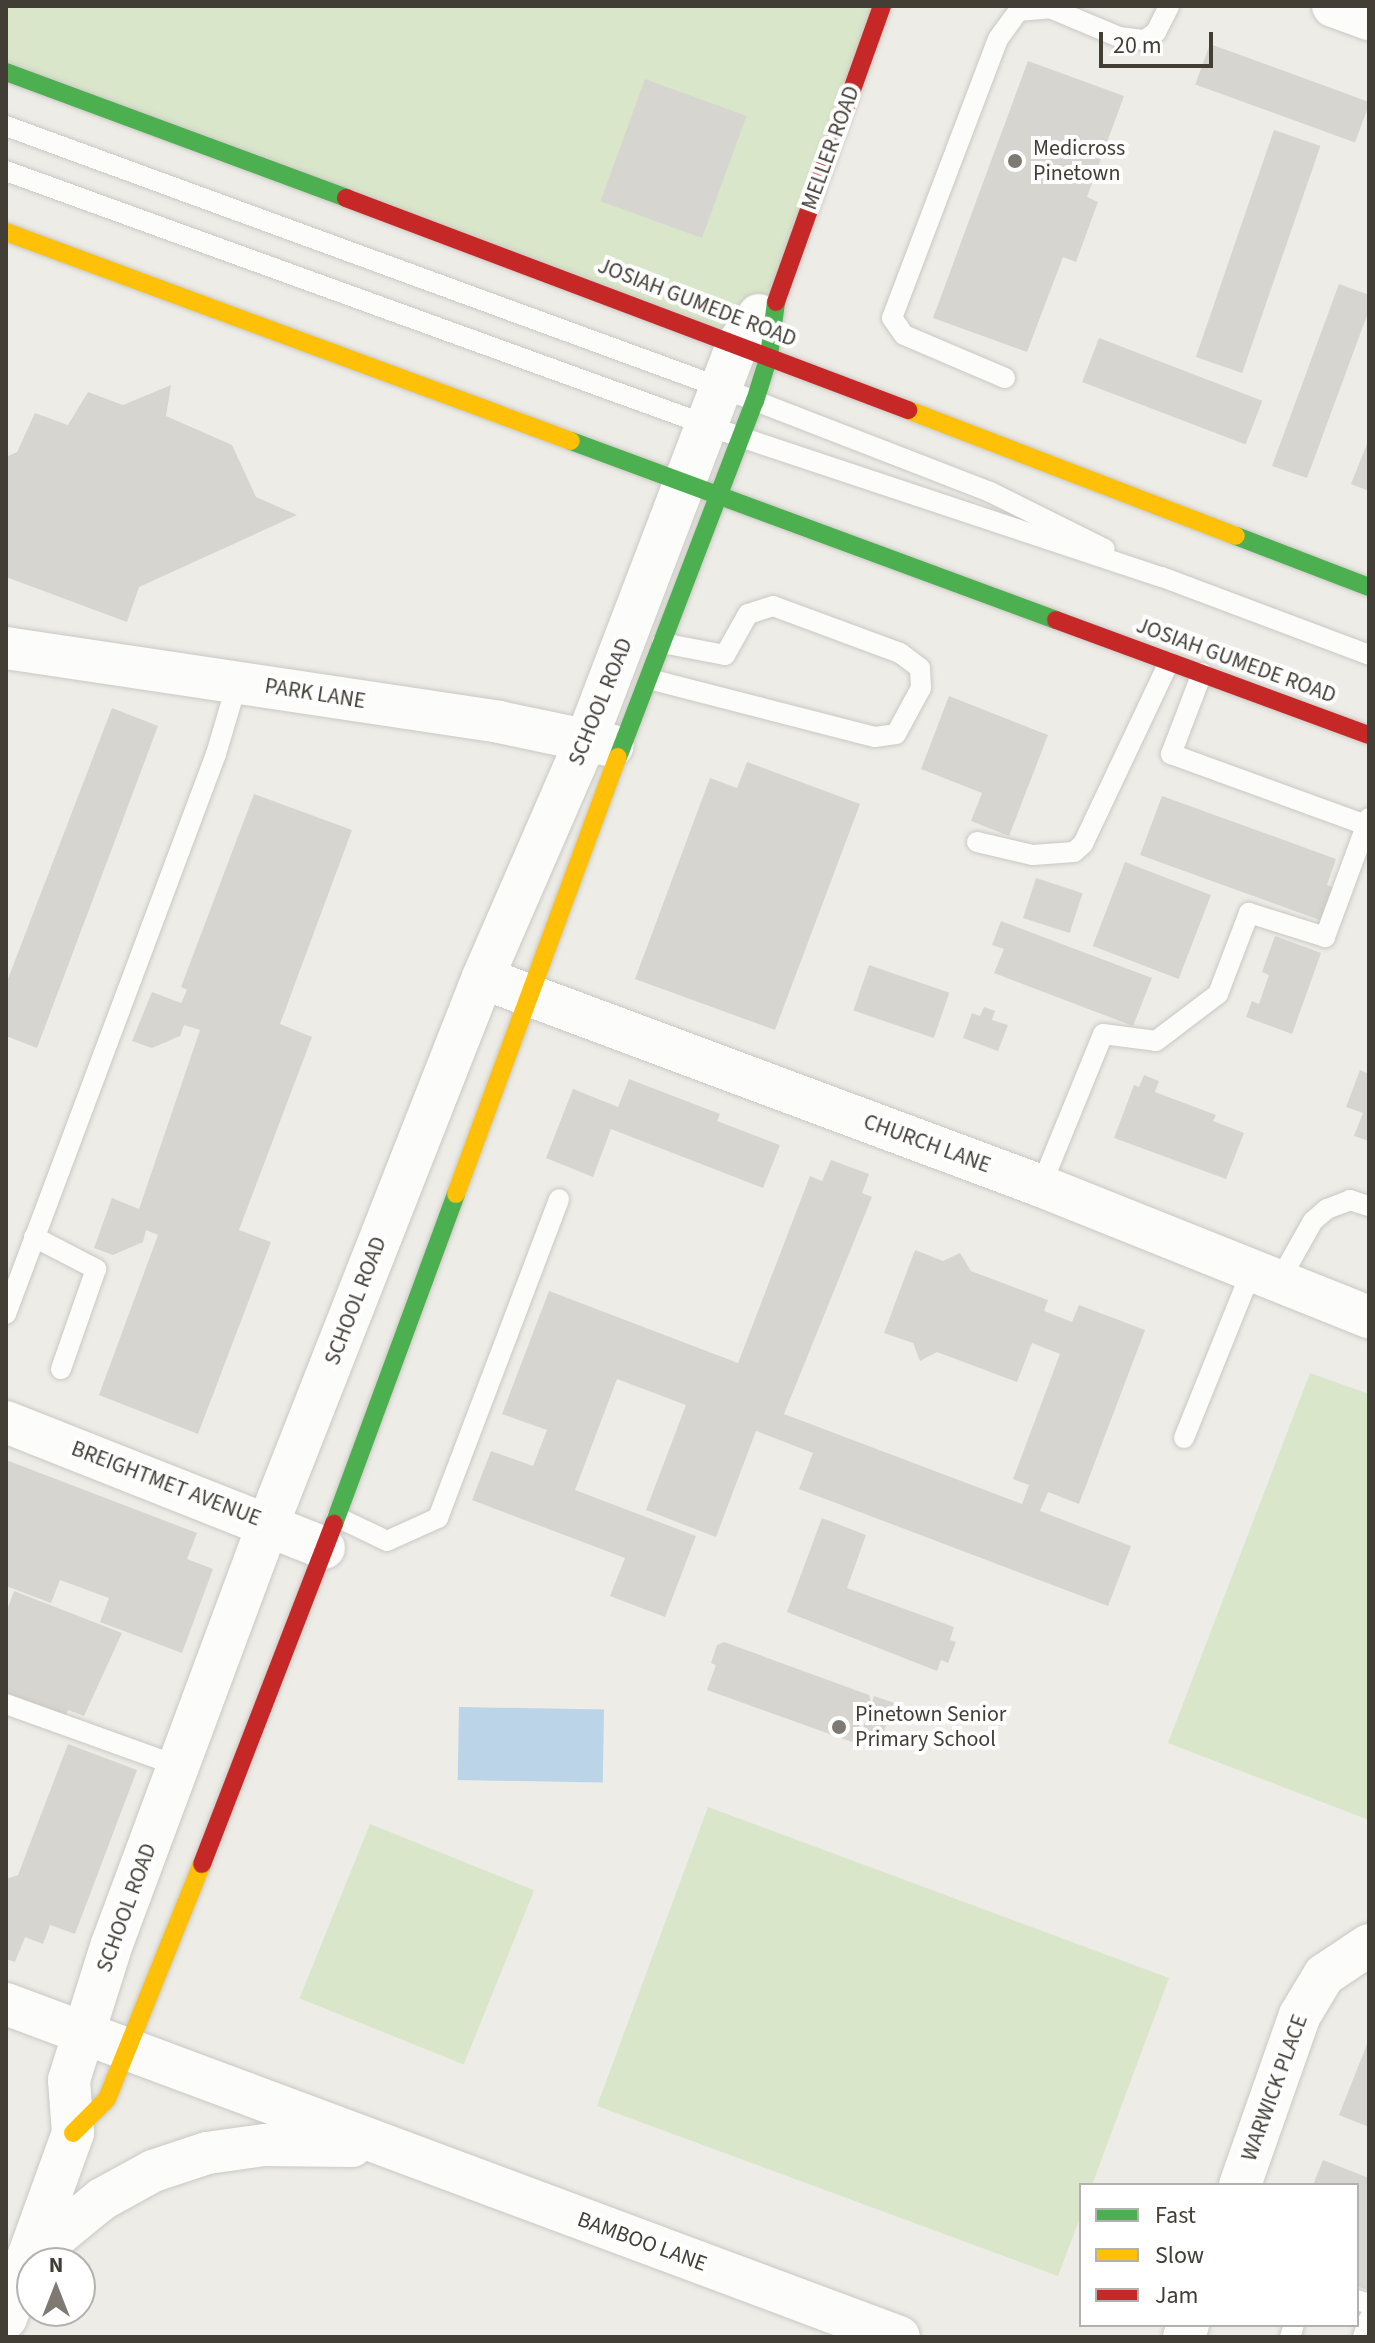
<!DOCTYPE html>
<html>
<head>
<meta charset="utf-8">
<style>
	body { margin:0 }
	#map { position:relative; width:1375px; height:2343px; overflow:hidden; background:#edece7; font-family:"Source Sans 3",sans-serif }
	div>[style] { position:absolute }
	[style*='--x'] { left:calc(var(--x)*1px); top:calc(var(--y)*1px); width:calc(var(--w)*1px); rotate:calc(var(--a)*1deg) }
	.green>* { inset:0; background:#d9e6c9; transform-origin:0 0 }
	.water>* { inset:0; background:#bbd4e8; transform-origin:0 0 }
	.building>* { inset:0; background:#d7d5d0; transform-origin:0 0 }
	.roads { filter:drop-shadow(0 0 2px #cac8c3) drop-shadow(0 0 2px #cac8c3) }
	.lane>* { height:20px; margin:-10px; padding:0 10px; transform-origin:10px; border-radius:10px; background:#fcfcfb }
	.street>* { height:42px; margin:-21px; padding:0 21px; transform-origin:21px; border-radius:21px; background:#fcfcfb }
	.fast>* { height:18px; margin:-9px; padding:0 9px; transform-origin:9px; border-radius:9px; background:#4caf50 }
	.slow>* { height:18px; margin:-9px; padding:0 9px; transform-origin:9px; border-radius:9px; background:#ffc107 }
	.jam>* { height:18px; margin:-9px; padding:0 9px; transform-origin:9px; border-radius:9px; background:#c62828 }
	.dots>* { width:22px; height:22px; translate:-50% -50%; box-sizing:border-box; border:4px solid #fff; border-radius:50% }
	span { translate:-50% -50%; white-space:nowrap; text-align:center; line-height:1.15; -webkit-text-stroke:8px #fff; paint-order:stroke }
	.street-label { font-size:22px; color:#423d35 }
	.poi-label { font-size:22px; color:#423d35 }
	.left { translate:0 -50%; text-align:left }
	.frame { position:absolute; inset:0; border:8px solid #423d35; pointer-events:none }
	.legend { position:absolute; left:1079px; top:2183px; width:280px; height:144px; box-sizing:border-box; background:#fff; border:2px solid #b3b1ae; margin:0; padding:10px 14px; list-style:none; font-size:24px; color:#423d35 }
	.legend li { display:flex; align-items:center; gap:16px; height:40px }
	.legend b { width:40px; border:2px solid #b3b1ae }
	.north { position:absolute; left:16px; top:2247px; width:80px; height:80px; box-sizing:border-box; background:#fff; border:2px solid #b3b1ae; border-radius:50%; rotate:0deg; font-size:22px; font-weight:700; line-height:32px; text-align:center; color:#423d35 }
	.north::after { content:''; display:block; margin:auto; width:28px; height:36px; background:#7e7a73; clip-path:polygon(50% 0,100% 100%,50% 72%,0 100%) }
	.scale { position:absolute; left:1099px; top:32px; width:114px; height:36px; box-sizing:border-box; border:4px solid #423d35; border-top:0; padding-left:10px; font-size:24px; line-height:28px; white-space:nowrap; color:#423d35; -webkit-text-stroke:6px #fff; paint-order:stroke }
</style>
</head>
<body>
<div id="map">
	<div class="green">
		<div style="clip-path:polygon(6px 6px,879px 6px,754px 347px,6px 69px)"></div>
		<div style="clip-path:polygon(1310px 1373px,1369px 1394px,1369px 1820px,1168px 1743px)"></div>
		<div style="clip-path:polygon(708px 1807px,1169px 1978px,1092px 2185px,1081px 2185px,1081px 2215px,1058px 2276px,597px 2106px)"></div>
		<div style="left:370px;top:1824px;width:177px;height:188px;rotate:22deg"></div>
	</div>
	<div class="water">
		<div style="left:459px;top:1707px;width:145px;height:73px;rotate:1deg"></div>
	</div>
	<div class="building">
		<div style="left:1210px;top:44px;width:170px;height:43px;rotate:20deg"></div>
		<div style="clip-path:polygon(1028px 61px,1124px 96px,1087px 197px,1098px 202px,1076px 262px,1063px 257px,1027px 352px,933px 318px)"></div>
		<div style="left:645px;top:79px;width:108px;height:130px;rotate:20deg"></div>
		<div style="left:1274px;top:130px;width:49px;height:240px;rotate:19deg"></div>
		<div style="clip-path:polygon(1339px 284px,1369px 295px,1369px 310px,1307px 478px,1272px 466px)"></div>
		<div style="left:1099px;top:338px;width:175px;height:47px;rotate:21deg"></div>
		<div style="clip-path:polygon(171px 385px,166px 416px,232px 445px,256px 497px,297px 515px,139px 587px,127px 622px,6px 577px,6px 457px,17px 452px,35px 413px,68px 425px,88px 392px,123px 405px)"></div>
		<div style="clip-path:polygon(1369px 439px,1369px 491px,1351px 484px)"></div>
		<div style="clip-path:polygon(949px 696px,1048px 735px,1009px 836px,971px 821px,982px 793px,921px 769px)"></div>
		<div style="clip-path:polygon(112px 708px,158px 726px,37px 1048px,6px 1036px,6px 984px)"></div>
		<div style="clip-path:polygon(747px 762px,860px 804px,775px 1030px,635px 979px,710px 778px,737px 788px)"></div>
		<div style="clip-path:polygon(254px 794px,352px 830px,280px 1024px,312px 1037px,239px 1230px,271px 1242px,198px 1434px,99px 1395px,158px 1235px,146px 1230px,143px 1242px,113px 1255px,94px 1248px,112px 1198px,139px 1209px,200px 1030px,184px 1025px,180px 1036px,152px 1048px,132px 1041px,152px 992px,181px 1003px,187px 990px,181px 987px)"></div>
		<div style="clip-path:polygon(1162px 796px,1336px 859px,1327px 885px,1337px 889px,1325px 922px,1140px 855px)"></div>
		<div style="left:1125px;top:862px;width:92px;height:90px;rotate:21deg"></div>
		<div style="left:1036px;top:878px;width:49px;height:42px;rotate:18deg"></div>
		<div style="clip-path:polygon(1001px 921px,1152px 978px,1133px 1026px,994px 973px,1004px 949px,992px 945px)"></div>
		<div style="clip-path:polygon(1275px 936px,1321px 953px,1292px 1034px,1246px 1017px,1252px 1001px,1259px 1004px,1269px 975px,1262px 972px)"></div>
		<div style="left:869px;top:965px;width:85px;height:48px;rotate:19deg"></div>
		<div style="clip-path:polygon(984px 1007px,995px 1011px,992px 1020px,1008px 1025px,998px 1051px,963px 1038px,972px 1013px,980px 1016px)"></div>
		<div style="clip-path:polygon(1360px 1070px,1369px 1074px,1369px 1141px,1354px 1136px,1363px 1113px,1346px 1107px)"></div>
		<div style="clip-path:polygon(1144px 1075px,1159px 1081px,1155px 1092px,1216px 1115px,1213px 1121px,1244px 1133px,1226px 1179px,1114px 1138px,1134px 1085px,1139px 1087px)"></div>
		<div style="clip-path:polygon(629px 1079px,720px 1114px,717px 1121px,780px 1145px,763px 1188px,611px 1129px,593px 1177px,546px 1158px,573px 1089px,618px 1107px)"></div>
		<div style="clip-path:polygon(831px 1160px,869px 1174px,862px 1193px,872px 1197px,784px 1414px,1022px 1504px,1029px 1485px,1013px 1479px,1060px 1354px,1032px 1343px,1017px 1382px,937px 1352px,920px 1361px,913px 1343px,884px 1333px,915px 1250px,943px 1261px,960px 1253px,971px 1271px,1048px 1300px,1044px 1311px,1072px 1322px,1079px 1305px,1145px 1330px,1079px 1504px,1048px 1492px,1040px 1511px,1131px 1546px,1108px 1606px,799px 1489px,813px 1453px,756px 1431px,716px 1537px,646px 1510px,686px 1405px,617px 1379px,575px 1490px,696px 1536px,665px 1617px,610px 1596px,625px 1558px,472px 1500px,491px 1451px,533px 1466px,547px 1430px,502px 1414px,549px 1291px,738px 1363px,810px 1176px,822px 1181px)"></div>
		<div style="clip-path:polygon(6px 1460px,197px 1533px,187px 1559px,213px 1569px,182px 1653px,100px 1622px,109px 1598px,60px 1580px,51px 1603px,6px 1586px)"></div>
		<div style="clip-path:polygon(822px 1518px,866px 1535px,847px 1588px,954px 1627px,950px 1640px,956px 1642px,948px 1663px,941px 1660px,937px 1671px,787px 1612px)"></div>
		<div style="clip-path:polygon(14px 1591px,122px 1633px,84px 1716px,68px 1710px,65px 1716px,6px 1693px,6px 1613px)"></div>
		<div style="clip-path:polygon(724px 1642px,869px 1695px,871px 1702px,852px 1742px,707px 1690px,716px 1665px,711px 1663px,717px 1645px)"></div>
		<div style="left:874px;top:1696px;width:21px;height:35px;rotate:19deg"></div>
		<div style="clip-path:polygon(68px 1744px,137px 1770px,75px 1934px,50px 1925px,43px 1944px,25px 1937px,15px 1962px,6px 1959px,6px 1879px,18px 1875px)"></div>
		<div style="clip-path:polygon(1369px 2039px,1369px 2127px,1339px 2115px)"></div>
		<div style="clip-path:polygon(1323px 2160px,1369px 2178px,1369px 2291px,1357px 2286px,1357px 2185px,1313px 2185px)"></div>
	</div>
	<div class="roads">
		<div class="lane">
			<div style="--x:6;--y:126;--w:762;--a:20.1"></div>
			<div style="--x:722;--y:388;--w:287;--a:21.2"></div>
			<div style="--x:990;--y:492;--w:128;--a:26.4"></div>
			<div style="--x:6;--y:171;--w:781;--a:19.92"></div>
			<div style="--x:740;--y:437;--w:445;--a:18.4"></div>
			<div style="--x:1162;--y:577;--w:221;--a:20.6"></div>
			<div style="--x:1005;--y:378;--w:110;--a:-156.9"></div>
			<div style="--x:904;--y:335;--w:21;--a:-125"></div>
			<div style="--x:892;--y:318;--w:298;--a:-69.2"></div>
			<div style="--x:998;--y:39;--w:34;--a:-54"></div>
			<div style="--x:1018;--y:11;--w:32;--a:-5"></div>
			<div style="--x:1050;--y:8;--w:75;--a:22.8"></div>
			<div style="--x:1119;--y:37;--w:26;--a:7"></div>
			<div style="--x:1145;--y:40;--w:14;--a:-36"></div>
			<div style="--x:1156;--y:32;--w:29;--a:-63"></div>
			<div style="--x:1202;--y:673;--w:87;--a:110.9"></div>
			<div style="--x:1171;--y:754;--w:208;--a:20"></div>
			<div style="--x:649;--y:679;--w:233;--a:14.4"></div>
			<div style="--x:875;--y:737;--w:21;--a:-8"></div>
			<div style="--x:896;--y:734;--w:52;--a:-61.5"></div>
			<div style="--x:921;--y:688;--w:20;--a:-93"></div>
			<div style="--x:920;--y:668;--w:25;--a:-143"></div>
			<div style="--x:900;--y:653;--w:135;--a:-159.7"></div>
			<div style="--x:773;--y:606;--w:26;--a:162"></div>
			<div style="--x:748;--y:614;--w:47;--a:119.3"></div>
			<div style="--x:725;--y:655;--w:64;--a:-169.2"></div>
			<div style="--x:977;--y:842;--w:57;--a:13.1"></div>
			<div style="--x:1033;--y:855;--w:41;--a:-4.2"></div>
			<div style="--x:1074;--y:852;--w:12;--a:-42"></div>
			<div style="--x:1083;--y:844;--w:201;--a:-64.7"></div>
			<div style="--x:1041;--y:1186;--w:164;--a:-67.8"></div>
			<div style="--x:1103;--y:1034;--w:53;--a:7.5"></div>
			<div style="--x:1156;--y:1041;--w:78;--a:-37.2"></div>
			<div style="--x:1218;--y:994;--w:87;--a:-69.1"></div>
			<div style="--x:1249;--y:913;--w:80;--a:17.5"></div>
			<div style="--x:1325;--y:937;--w:127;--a:-69.7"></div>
			<div style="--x:34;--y:1237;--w:70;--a:27.3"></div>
			<div style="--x:96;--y:1269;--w:106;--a:109.3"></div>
			<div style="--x:1278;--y:1283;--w:71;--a:-60.6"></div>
			<div style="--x:1313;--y:1221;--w:18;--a:-41"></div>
			<div style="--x:1327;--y:1209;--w:25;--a:-21"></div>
			<div style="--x:1350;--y:1200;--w:20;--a:18"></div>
			<div style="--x:6;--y:1314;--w:598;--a:-69.44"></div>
			<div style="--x:216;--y:754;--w:74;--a:-73.5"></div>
			<div style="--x:1184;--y:1438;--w:179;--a:-68"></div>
			<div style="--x:337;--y:1517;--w:55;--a:25.6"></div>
			<div style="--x:387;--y:1541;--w:56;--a:-24.3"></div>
			<div style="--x:438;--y:1518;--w:341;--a:-69.2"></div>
			<div style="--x:6;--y:1704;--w:183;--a:19.8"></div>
			<div style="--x:1357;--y:2300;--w:13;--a:18"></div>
			<div style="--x:1290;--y:2337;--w:13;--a:-72"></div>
			<div style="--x:1363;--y:2337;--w:19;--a:-72"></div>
		</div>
		<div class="street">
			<div style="--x:1333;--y:6;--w:38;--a:20"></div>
			<div style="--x:6;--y:648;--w:499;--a:8.5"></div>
			<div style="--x:499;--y:722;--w:116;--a:11.9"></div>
			<div style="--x:496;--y:983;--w:582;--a:20.43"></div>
			<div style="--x:1041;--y:1186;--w:353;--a:21.8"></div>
			<div style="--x:6;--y:1422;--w:342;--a:21.6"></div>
			<div style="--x:6;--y:2004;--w:953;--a:20.45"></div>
			<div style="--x:1240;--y:2185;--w:180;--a:-70.6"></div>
			<div style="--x:1300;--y:2015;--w:47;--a:-59"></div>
			<div style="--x:1324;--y:1975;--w:54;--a:-33.7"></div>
			<div style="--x:35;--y:2263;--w:36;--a:-51"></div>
			<div style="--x:58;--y:2235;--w:57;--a:-39.3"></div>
			<div style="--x:102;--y:2199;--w:58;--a:-28.8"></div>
			<div style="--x:153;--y:2171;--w:57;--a:-18.4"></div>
			<div style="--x:207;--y:2153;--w:58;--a:-8"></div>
			<div style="--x:264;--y:2145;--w:88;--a:0.7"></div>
			<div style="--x:6;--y:2318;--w:197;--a:-70.1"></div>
			<div style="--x:73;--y:2133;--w:53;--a:-94.3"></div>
			<div style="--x:69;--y:2080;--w:143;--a:-72.5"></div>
			<div style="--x:112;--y:1944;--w:448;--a:-69.6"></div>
			<div style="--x:268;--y:1524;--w:588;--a:-68.54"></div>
			<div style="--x:483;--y:977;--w:261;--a:-66.5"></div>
			<div style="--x:587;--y:738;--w:421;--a:-69.1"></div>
			<div style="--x:737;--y:345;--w:37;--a:-54"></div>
			<div style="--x:1184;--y:2337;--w:13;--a:-72"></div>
		</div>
		<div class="fast">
			<div style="--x:6;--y:72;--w:363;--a:20.3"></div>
			<div style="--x:571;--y:441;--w:517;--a:20.26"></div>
			<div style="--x:1236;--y:536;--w:142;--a:21"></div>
			<div style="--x:618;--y:757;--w:381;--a:-69"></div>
			<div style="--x:755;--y:401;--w:47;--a:-72.7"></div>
			<div style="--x:769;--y:356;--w:54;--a:-82.6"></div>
			<div style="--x:334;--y:1524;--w:352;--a:-69.7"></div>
		</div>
		<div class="slow">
			<div style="--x:6;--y:232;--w:602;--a:20.3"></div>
			<div style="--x:908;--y:410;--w:351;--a:21"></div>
			<div style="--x:456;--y:1194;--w:466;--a:-69.7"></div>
			<div style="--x:73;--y:2133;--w:48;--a:-45"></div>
			<div style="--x:107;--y:2099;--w:253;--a:-68"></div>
		</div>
		<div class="jam">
			<div style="--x:346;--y:198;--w:601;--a:20.67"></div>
			<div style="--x:776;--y:302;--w:314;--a:-70.3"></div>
			<div style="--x:1056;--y:620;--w:333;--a:20.2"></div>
			<div style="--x:202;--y:1864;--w:365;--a:-68.8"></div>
		</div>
	</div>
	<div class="dots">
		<div style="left:1015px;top:161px;background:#7e7a73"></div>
		<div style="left:839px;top:1727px;background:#7e7a73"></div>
	</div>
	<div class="street-label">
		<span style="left:831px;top:148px;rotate:-70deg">MELLER ROAD</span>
		<span style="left:697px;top:303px;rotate:21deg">JOSIAH GUMEDE ROAD</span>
		<span style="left:1236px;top:661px;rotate:20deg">JOSIAH GUMEDE ROAD</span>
		<span style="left:315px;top:694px;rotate:9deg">PARK LANE</span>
		<span style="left:601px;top:702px;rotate:-68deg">SCHOOL ROAD</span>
		<span style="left:927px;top:1144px;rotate:20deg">CHURCH LANE</span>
		<span style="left:356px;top:1301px;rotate:-69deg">SCHOOL ROAD</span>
		<span style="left:166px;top:1484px;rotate:21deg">BREIGHTMET AVENUE</span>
		<span style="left:127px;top:1908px;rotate:-70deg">SCHOOL ROAD</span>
		<span style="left:1275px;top:2088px;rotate:-70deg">WARWICK PLACE</span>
		<span style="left:642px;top:2242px;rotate:20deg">BAMBOO LANE</span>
	</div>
	<div class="poi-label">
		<span class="left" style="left:1033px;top:161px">Medicross<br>Pinetown</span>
		<span class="left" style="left:855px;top:1727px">Pinetown Senior<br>Primary School</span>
	</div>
	<div class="frame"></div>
	<ul class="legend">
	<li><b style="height:10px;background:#4caf50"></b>Fast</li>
	<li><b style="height:10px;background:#ffc107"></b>Slow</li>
	<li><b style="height:10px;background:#c62828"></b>Jam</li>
	</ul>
	<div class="north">N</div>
	<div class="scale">20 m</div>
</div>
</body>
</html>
